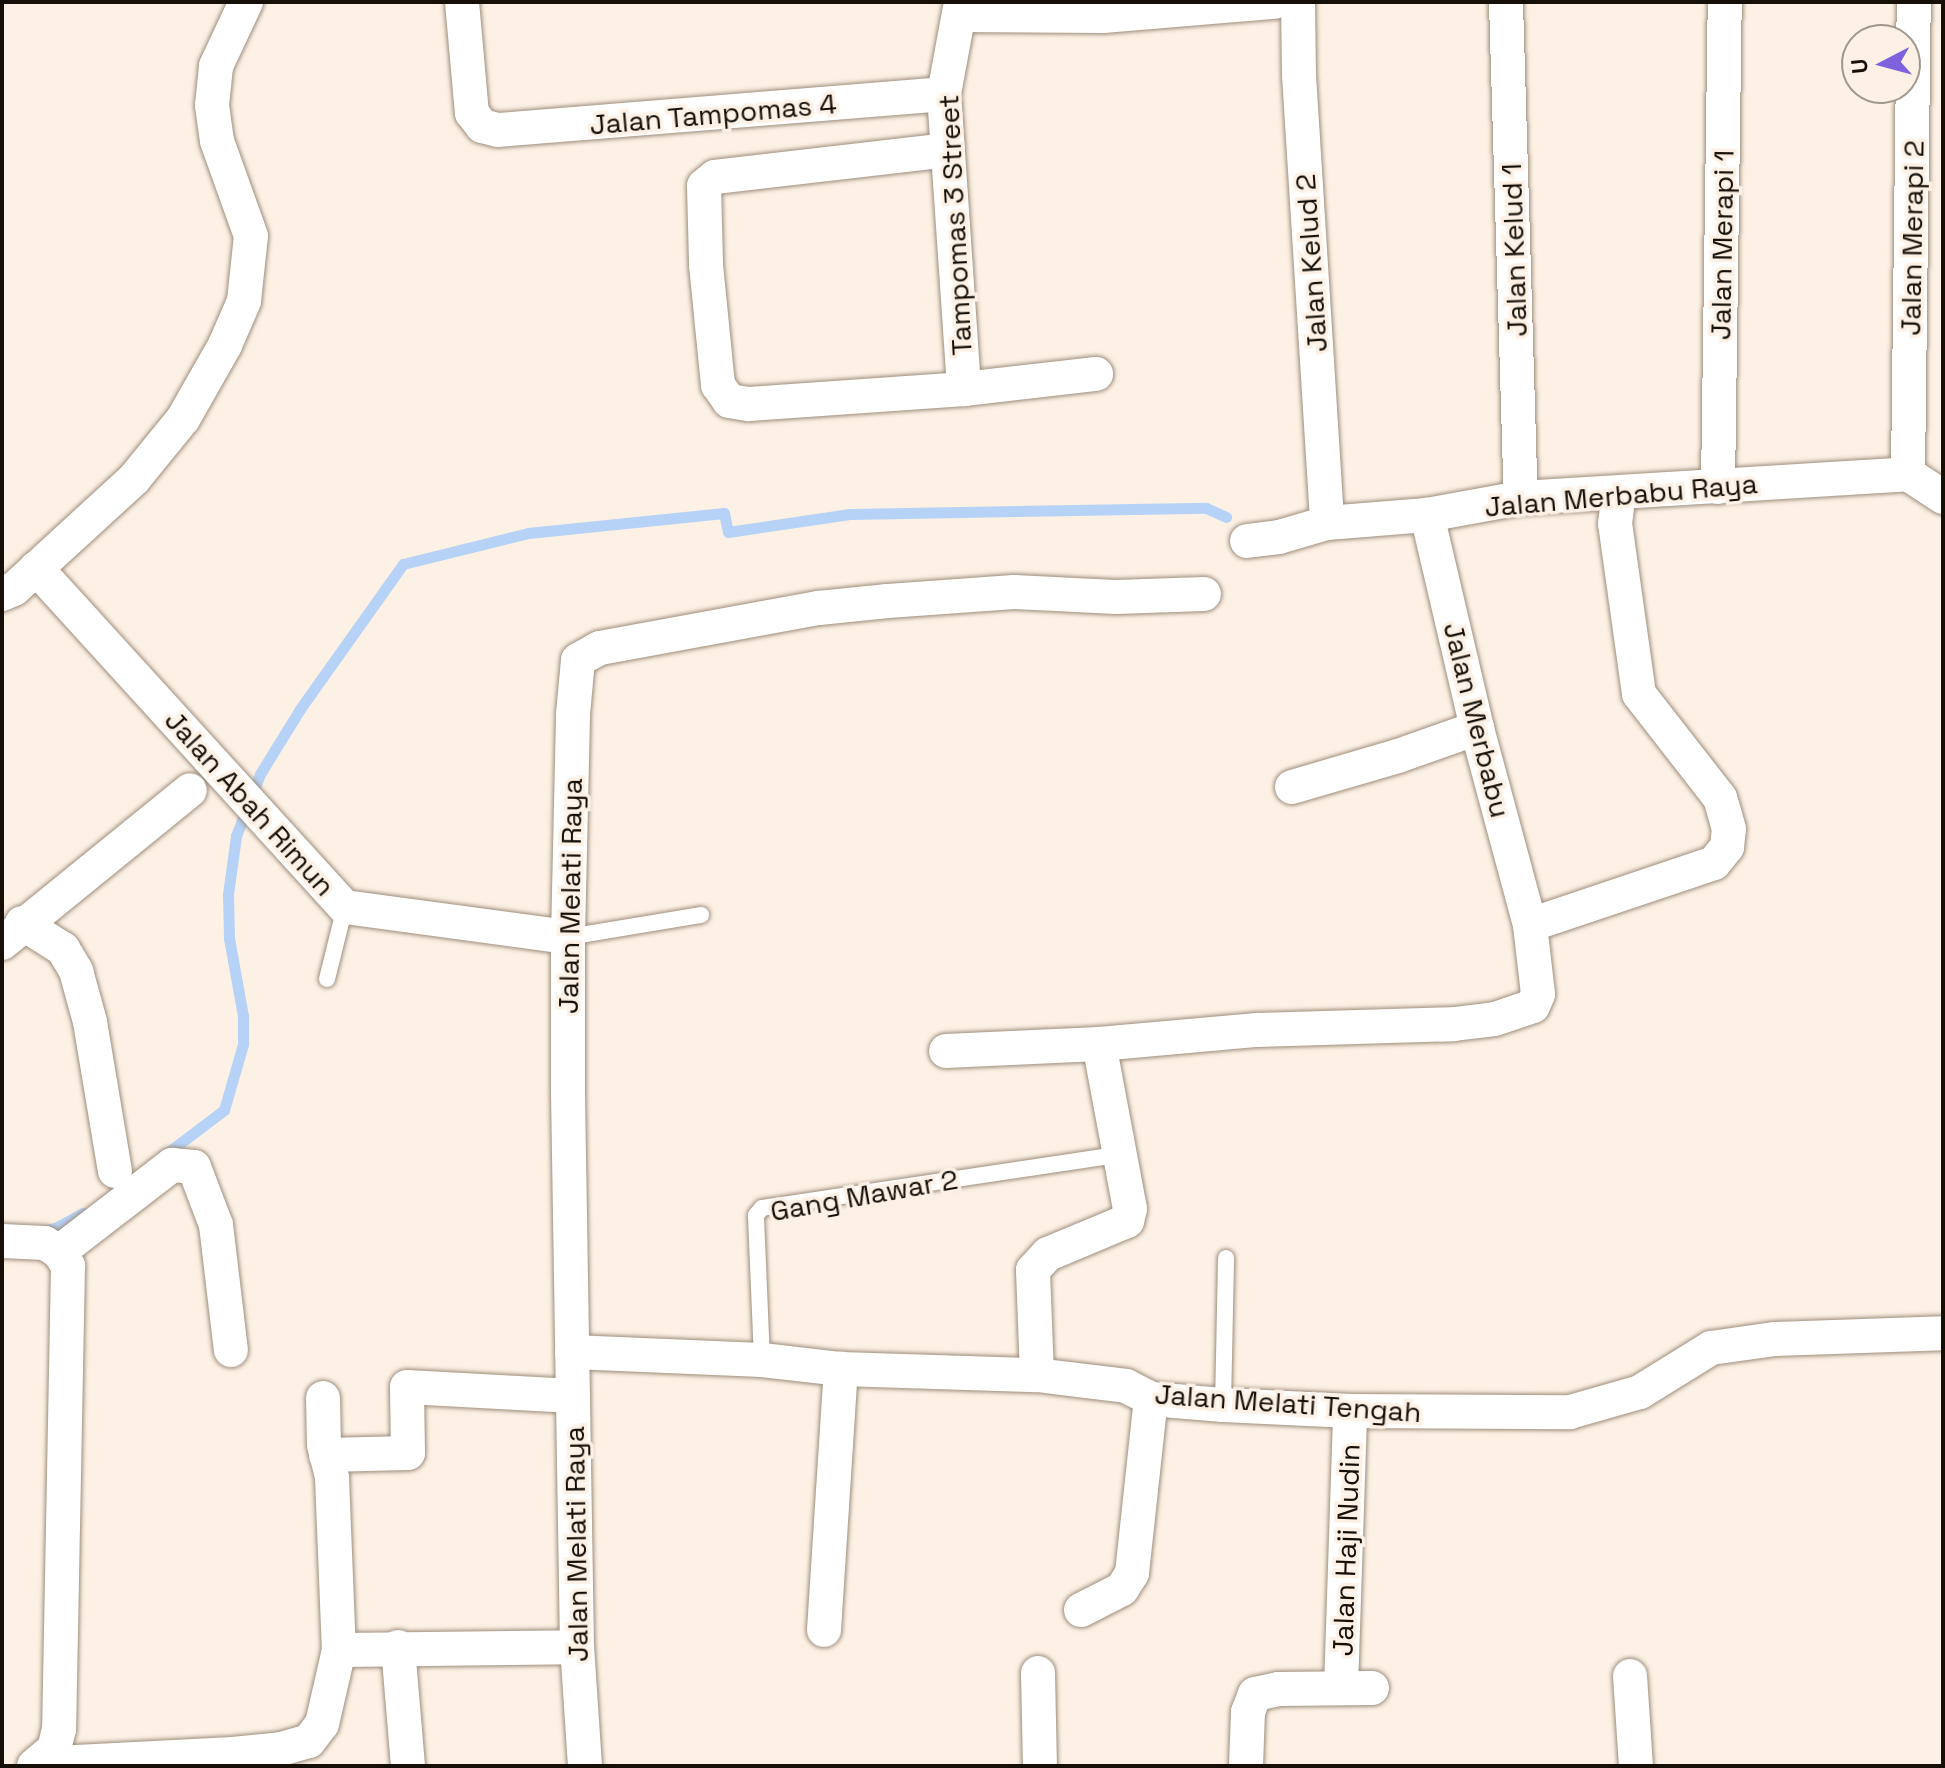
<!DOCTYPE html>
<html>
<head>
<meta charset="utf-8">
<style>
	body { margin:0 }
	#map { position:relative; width:1945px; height:1768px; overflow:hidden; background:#fdf1e5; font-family:"Space Grotesk",sans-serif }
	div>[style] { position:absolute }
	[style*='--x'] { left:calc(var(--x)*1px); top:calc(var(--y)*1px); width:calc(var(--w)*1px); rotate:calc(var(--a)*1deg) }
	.stream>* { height:11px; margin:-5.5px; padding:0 5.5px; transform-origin:5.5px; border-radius:5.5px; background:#b6d2f6 }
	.roads { filter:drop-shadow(0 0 2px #9e8d7b) drop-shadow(0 0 2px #9e8d7b) }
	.lane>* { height:16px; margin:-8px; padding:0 8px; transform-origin:8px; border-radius:8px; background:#fff }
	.street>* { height:34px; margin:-17px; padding:0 17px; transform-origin:17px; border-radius:17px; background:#fff }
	span { translate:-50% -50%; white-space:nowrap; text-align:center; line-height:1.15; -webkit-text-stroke:7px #fdf1e5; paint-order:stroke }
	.street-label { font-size:28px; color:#150f08 }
	.frame { position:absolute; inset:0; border:4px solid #150f08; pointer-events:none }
	.north { position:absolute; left:1841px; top:24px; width:80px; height:80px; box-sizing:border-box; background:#fdf1e5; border:2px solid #a0978d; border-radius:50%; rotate:264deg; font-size:22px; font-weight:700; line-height:32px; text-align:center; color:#150f08 }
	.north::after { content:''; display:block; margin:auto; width:28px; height:36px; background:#7e61dc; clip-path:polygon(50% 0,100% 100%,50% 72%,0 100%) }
</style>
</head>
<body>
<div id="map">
	<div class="stream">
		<div style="--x:162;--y:1157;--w:78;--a:-37.2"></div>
		<div style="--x:224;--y:1110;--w:69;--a:-73.9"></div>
		<div style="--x:243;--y:1044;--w:28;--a:-90"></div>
		<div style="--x:243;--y:1016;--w:79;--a:-100.2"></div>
		<div style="--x:229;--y:938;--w:44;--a:-91.3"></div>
		<div style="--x:228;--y:894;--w:59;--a:-82.1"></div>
		<div style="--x:236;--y:836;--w:66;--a:-68.8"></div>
		<div style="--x:260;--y:774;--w:76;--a:-58.4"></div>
		<div style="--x:300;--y:709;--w:178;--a:-54.6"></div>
		<div style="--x:403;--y:564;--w:129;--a:-13.9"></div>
		<div style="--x:528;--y:533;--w:197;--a:-5.8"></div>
		<div style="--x:724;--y:513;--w:19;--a:78"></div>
		<div style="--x:728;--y:532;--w:123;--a:-8.4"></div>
		<div style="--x:850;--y:514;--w:356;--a:-1"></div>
		<div style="--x:1206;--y:508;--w:22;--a:24"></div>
		<div style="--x:40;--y:1232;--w:16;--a:-15"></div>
		<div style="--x:55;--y:1228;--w:32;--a:-28"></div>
	</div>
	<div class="roads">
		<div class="lane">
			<div style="--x:568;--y:937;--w:135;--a:-9.4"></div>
			<div style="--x:327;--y:979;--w:74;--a:-76"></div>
			<div style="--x:762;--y:1360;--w:145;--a:-92.4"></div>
			<div style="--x:756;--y:1215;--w:9;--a:-49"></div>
			<div style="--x:762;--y:1208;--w:359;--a:-8.5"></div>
			<div style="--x:1223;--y:1405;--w:147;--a:-88.8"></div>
		</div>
		<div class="street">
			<div style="--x:462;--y:2;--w:111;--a:84.9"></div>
			<div style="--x:472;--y:113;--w:16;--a:52"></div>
			<div style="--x:482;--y:126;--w:16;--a:14"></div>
			<div style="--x:498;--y:130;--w:447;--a:-4.6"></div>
			<div style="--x:961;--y:2;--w:94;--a:100.5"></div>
			<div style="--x:944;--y:94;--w:296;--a:86.1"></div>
			<div style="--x:1298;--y:2;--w:73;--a:89.2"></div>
			<div style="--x:1299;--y:75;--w:449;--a:86.4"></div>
			<div style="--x:1506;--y:2;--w:496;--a:88.3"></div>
			<div style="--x:960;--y:15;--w:143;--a:0.4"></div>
			<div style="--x:1103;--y:16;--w:172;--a:-4.7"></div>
			<div style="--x:948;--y:150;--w:235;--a:173.4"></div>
			<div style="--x:715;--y:177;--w:14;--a:141"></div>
			<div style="--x:704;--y:186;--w:79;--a:88.5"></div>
			<div style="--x:706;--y:265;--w:121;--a:84.3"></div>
			<div style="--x:718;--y:385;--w:19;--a:55"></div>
			<div style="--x:729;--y:401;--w:20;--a:9"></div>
			<div style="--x:749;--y:404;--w:216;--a:-4"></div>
			<div style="--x:964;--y:389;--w:133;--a:-6.5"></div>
			<div style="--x:1908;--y:474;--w:472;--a:-89.3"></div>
			<div style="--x:1718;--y:487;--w:485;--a:-89.2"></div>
			<div style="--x:1247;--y:541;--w:32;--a:-7"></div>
			<div style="--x:1279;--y:537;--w:50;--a:-16.3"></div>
			<div style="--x:1327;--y:523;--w:100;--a:-4.6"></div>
			<div style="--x:1427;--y:515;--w:96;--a:-10.3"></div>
			<div style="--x:1521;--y:498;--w:388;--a:-3.5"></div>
			<div style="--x:1908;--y:474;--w:42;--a:33.3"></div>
			<div style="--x:36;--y:568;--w:459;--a:47.7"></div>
			<div style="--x:345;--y:907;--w:225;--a:7.7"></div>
			<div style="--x:2;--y:594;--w:13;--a:-23"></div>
			<div style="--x:14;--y:589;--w:163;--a:-42.5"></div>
			<div style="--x:134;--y:479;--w:77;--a:-50.8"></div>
			<div style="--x:183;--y:419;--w:85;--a:-60.4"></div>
			<div style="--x:225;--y:345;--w:48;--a:-66.6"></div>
			<div style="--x:244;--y:301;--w:65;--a:-83.9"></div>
			<div style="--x:251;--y:236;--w:101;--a:-109.7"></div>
			<div style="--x:217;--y:141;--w:36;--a:-98"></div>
			<div style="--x:212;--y:105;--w:39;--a:-84"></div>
			<div style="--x:216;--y:66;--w:71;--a:-64.9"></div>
			<div style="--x:1292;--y:787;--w:110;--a:-16.3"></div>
			<div style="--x:1398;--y:756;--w:84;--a:-19.5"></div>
			<div style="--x:22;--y:923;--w:49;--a:32.4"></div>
			<div style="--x:63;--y:949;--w:26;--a:59"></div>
			<div style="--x:76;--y:971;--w:53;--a:74.6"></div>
			<div style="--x:90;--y:1022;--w:151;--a:80.5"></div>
			<div style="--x:1530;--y:925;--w:194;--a:-18.6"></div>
			<div style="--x:1714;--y:863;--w:21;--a:-51"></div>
			<div style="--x:1727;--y:847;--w:18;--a:-84"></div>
			<div style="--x:1729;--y:829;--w:32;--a:-106"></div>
			<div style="--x:1720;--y:798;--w:132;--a:-127.9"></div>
			<div style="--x:1639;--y:694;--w:172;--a:-98"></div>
			<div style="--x:1615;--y:524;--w:32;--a:-83"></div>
			<div style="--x:2;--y:943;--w:242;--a:-39.1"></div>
			<div style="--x:946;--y:1051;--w:153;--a:-2.6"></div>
			<div style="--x:1099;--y:1044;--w:159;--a:-5.1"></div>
			<div style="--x:1257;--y:1030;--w:197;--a:-1.7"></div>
			<div style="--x:1454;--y:1024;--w:41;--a:-7"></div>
			<div style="--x:1495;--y:1019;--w:40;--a:-18.9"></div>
			<div style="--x:1533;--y:1006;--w:13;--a:-67"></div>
			<div style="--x:1538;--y:994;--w:69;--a:-96.6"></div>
			<div style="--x:1530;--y:925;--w:204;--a:-105.1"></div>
			<div style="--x:1477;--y:728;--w:219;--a:-103.2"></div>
			<div style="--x:2;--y:1241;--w:43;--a:2.7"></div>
			<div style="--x:45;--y:1243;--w:17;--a:33"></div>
			<div style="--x:59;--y:1252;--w:17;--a:57"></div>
			<div style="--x:68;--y:1266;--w:463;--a:91.1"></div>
			<div style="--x:59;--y:1729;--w:21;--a:104"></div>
			<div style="--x:54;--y:1749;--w:26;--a:140"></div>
			<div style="--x:59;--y:1252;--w:143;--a:-37.6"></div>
			<div style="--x:172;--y:1165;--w:22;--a:5"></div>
			<div style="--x:194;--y:1167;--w:62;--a:69.2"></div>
			<div style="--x:216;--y:1225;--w:126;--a:83.2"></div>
			<div style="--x:572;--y:1352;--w:190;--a:2.4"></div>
			<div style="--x:762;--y:1360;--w:80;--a:6.5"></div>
			<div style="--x:841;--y:1369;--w:196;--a:1.8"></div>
			<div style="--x:1037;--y:1375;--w:90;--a:7"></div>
			<div style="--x:1126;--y:1386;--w:28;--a:27"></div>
			<div style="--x:1151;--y:1399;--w:72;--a:4.8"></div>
			<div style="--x:1223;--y:1405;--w:127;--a:2.7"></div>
			<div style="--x:1350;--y:1411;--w:220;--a:0.3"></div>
			<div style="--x:1570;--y:1412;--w:73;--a:-15.9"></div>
			<div style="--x:1640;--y:1392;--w:84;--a:-31.8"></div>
			<div style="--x:1711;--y:1348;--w:65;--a:-8"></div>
			<div style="--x:1775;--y:1339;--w:168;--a:-2"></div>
			<div style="--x:1037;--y:1375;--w:105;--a:-92.2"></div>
			<div style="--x:1033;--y:1270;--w:22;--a:-47"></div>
			<div style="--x:1048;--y:1254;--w:86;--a:-22.7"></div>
			<div style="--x:1127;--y:1221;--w:12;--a:-76"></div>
			<div style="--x:1130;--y:1209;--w:168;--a:-100.6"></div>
			<div style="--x:323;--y:1398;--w:47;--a:88.8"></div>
			<div style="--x:324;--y:1445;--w:34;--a:76"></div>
			<div style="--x:332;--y:1478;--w:172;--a:87.7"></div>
			<div style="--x:339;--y:1650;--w:238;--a:-0.7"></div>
			<div style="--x:326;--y:1455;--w:82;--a:-1.4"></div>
			<div style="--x:408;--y:1453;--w:66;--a:-90.9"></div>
			<div style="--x:407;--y:1387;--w:166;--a:3.1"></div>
			<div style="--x:1081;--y:1610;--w:46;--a:-27.1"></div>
			<div style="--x:1122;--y:1589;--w:19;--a:-58"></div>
			<div style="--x:1132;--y:1573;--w:175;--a:-83.8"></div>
			<div style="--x:824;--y:1630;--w:262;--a:-86.3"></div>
			<div style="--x:398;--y:1647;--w:119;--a:85.2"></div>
			<div style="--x:1038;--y:1673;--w:93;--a:88.8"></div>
			<div style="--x:1630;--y:1676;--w:90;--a:86.2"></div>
			<div style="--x:1341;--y:1688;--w:277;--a:-88.1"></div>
			<div style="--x:37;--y:1764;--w:196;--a:-2.9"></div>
			<div style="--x:233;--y:1754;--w:48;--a:-5.9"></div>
			<div style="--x:281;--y:1749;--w:29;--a:-16"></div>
			<div style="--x:309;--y:1741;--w:21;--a:-53"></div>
			<div style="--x:322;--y:1724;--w:76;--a:-77.1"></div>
			<div style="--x:585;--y:1766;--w:119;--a:-93.8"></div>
			<div style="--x:577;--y:1647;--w:556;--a:-90.93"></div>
			<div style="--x:568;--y:1091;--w:154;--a:-90"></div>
			<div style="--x:568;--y:937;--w:223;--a:-88.7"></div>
			<div style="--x:573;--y:714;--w:54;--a:-84.7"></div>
			<div style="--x:578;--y:660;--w:25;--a:-29"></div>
			<div style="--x:600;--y:648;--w:223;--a:-10.4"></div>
			<div style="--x:819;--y:608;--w:69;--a:-5.8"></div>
			<div style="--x:888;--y:601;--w:126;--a:-4.1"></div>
			<div style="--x:1014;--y:592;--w:102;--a:2.8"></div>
			<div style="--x:1116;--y:597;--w:88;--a:-2"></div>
			<div style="--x:1246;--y:1766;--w:54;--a:-87.9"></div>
			<div style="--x:1248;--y:1712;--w:19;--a:-69"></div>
			<div style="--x:1255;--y:1694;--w:24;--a:-12"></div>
			<div style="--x:1278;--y:1689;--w:94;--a:-0.6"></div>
		</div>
	</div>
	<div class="street-label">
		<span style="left:713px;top:114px;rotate:-5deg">Jalan Tampomas 4</span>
		<span style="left:955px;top:225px;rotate:-93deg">Tampomas 3 Street</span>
		<span style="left:1912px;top:238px;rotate:-89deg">Jalan Merapi 2</span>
		<span style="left:1722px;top:245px;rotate:-89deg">Jalan Merapi 1</span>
		<span style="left:1514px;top:250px;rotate:-92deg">Jalan Kelud 1</span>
		<span style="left:1311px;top:263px;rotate:-94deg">Jalan Kelud 2</span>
		<span style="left:1621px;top:495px;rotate:-5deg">Jalan Merbabu Raya</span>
		<span style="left:1477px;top:720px;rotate:76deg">Jalan Merbabu</span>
		<span style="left:250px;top:803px;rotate:48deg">Jalan Abah Rimun</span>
		<span style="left:570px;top:896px;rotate:-89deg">Jalan Melati Raya</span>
		<span style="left:864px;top:1195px;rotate:-10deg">Gang Mawar 2</span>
		<span style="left:1288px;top:1403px;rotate:4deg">Jalan Melati Tengah</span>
		<span style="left:576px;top:1544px;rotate:-91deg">Jalan Melati Raya</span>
		<span style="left:1346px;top:1550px;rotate:-88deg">Jalan Haji Nudin</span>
	</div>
	<div class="frame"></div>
	<div class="north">U</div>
</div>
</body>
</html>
